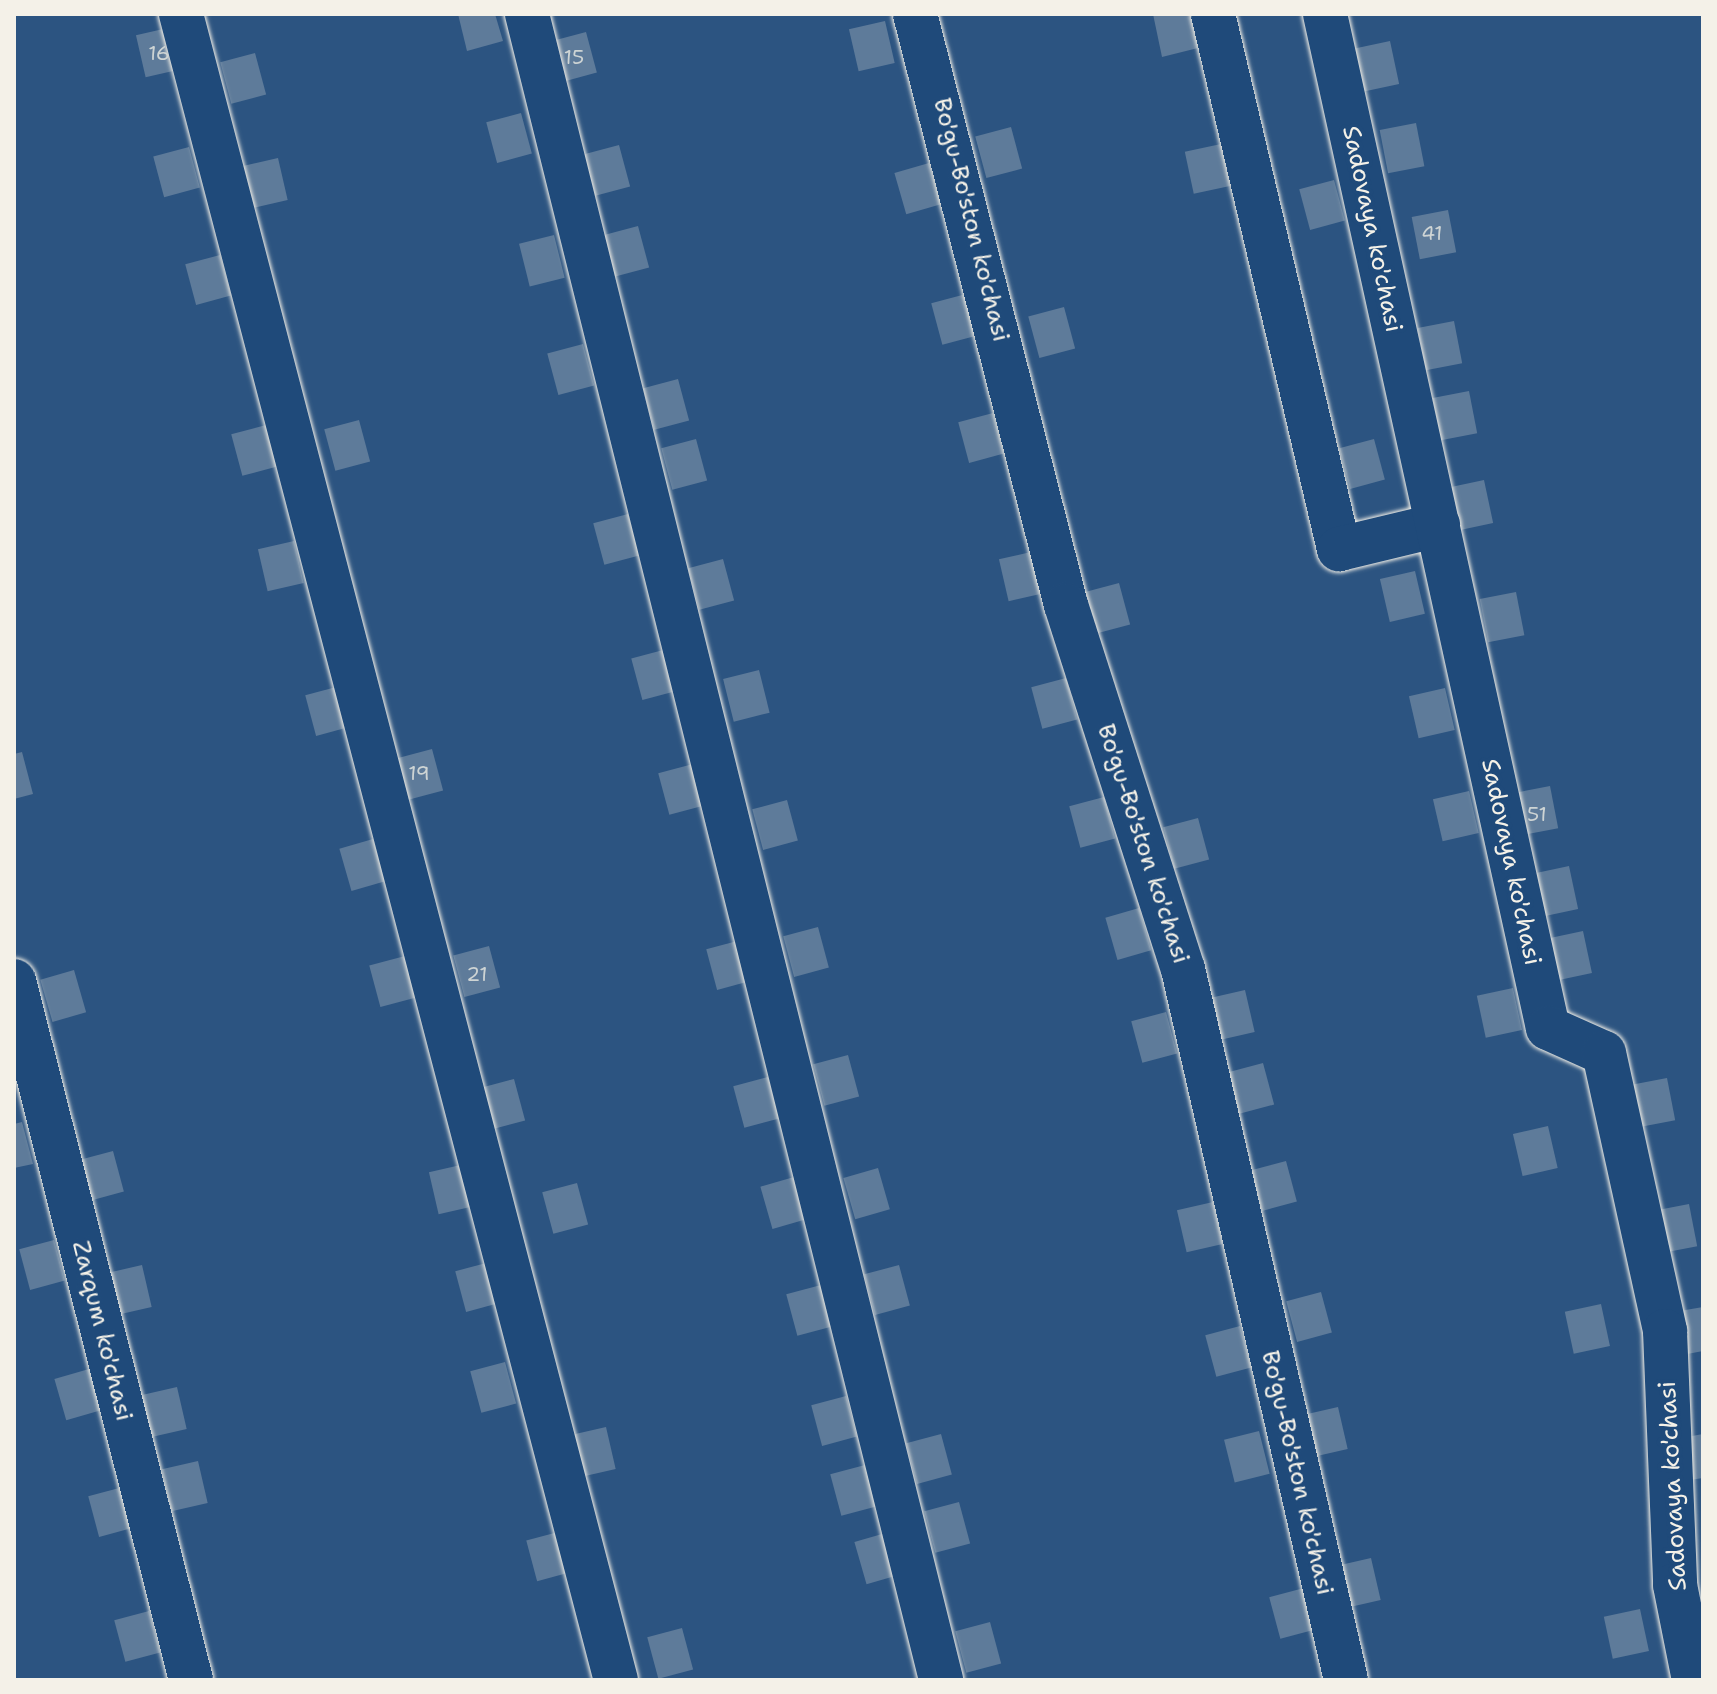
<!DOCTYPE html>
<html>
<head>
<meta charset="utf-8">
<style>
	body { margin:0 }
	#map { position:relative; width:1717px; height:1694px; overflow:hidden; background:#2c5481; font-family:"Shantell Sans",sans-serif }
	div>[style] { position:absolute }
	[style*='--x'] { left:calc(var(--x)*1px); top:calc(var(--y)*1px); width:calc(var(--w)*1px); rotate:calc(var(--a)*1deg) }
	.building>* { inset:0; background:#5e7b9a; transform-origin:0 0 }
	.roads { filter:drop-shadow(0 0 2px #f4f1e8) drop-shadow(0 0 2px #f4f1e8) }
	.minor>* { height:44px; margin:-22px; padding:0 22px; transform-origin:22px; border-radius:22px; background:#1f4a7a }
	span { translate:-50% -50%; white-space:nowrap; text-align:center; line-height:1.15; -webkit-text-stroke:8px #1f4a7a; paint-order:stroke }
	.number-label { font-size:20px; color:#ced4d4 }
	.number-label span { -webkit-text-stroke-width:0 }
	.street-label { font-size:24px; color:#f4f1e8 }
	.frame { position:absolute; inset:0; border:16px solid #f4f1e8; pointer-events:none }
</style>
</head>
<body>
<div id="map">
	<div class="building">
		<div style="clip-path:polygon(458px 14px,495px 14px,503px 41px,467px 51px)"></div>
		<div style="clip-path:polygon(1153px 14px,1190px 14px,1198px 48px,1162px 57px)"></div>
		<div style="left:885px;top:21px;width:43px;height:37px;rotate:77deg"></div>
		<div style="left:172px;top:27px;width:43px;height:37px;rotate:77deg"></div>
		<div style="left:586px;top:32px;width:42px;height:36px;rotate:75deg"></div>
		<div style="left:1390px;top:41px;width:44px;height:36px;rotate:78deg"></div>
		<div style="left:255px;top:53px;width:43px;height:36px;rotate:75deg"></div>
		<div style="left:521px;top:113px;width:42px;height:36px;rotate:75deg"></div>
		<div style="left:1416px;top:123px;width:44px;height:37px;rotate:79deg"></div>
		<div style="left:1011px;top:127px;width:43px;height:37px;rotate:75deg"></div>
		<div style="left:1221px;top:144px;width:43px;height:37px;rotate:78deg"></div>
		<div style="left:619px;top:145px;width:43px;height:36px;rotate:75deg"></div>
		<div style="left:189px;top:147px;width:42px;height:37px;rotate:75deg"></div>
		<div style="left:278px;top:158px;width:43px;height:37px;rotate:77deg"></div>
		<div style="left:929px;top:163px;width:43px;height:36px;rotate:74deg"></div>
		<div style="left:1334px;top:180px;width:42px;height:36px;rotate:75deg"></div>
		<div style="left:1448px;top:210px;width:43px;height:37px;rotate:79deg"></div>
		<div style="left:638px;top:226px;width:43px;height:36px;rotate:75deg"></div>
		<div style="left:554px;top:235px;width:44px;height:36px;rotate:76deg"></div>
		<div style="left:220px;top:255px;width:42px;height:36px;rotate:75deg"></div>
		<div style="left:966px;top:294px;width:43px;height:36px;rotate:75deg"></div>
		<div style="left:1064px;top:307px;width:43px;height:37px;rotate:75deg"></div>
		<div style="left:1454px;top:321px;width:43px;height:37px;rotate:79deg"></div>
		<div style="left:583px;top:344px;width:43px;height:37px;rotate:75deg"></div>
		<div style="left:678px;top:379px;width:43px;height:36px;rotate:75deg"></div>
		<div style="left:1469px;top:391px;width:43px;height:37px;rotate:79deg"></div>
		<div style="left:993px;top:413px;width:42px;height:36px;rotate:75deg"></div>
		<div style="left:359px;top:420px;width:43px;height:36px;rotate:75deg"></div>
		<div style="left:266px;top:425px;width:43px;height:36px;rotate:75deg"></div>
		<div style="left:696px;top:439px;width:43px;height:36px;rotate:75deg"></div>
		<div style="left:1374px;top:439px;width:42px;height:36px;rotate:75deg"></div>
		<div style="left:1484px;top:480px;width:44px;height:36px;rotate:78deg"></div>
		<div style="left:628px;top:514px;width:43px;height:36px;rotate:75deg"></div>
		<div style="left:294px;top:541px;width:43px;height:37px;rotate:77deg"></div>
		<div style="left:1035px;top:551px;width:43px;height:37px;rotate:77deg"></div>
		<div style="left:723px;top:559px;width:43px;height:36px;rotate:75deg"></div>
		<div style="left:1415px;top:571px;width:44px;height:36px;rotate:77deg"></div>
		<div style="left:1119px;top:583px;width:43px;height:36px;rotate:75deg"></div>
		<div style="left:1516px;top:592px;width:44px;height:37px;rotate:79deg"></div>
		<div style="left:667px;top:649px;width:43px;height:37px;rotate:75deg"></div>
		<div style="left:759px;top:670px;width:44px;height:37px;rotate:76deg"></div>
		<div style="left:1066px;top:678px;width:43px;height:36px;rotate:75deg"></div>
		<div style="left:340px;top:686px;width:42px;height:36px;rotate:75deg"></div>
		<div style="left:1445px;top:688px;width:43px;height:37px;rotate:77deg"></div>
		<div style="left:432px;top:749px;width:43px;height:36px;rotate:75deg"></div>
		<div style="clip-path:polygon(22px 752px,33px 794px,14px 799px,14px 754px)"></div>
		<div style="left:693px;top:764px;width:43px;height:36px;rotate:75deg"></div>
		<div style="left:1550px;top:786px;width:43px;height:37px;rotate:79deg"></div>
		<div style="left:1469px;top:791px;width:43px;height:37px;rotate:77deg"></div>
		<div style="left:1104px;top:797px;width:43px;height:36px;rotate:75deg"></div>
		<div style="left:787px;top:800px;width:42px;height:36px;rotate:75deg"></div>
		<div style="left:1198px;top:818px;width:43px;height:36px;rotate:75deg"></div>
		<div style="left:373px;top:839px;width:44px;height:35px;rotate:74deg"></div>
		<div style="left:1569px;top:866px;width:44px;height:36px;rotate:78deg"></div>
		<div style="left:1139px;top:908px;width:44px;height:35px;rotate:74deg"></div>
		<div style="left:818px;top:927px;width:42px;height:36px;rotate:75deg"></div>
		<div style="left:1583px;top:931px;width:43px;height:36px;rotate:78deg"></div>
		<div style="left:741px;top:940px;width:42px;height:36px;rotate:75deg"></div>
		<div style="left:489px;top:946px;width:43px;height:37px;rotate:75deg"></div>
		<div style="left:405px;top:956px;width:43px;height:37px;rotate:75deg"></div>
		<div style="left:74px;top:970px;width:44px;height:35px;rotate:74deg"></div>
		<div style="left:1513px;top:988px;width:43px;height:37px;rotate:78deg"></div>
		<div style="left:1245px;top:990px;width:43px;height:37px;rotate:77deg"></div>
		<div style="left:1166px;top:1012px;width:43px;height:36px;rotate:75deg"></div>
		<div style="left:848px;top:1055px;width:43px;height:36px;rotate:75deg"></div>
		<div style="left:1263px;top:1063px;width:43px;height:36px;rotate:75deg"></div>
		<div style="left:768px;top:1077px;width:43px;height:36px;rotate:75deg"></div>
		<div style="left:1667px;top:1078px;width:43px;height:36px;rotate:79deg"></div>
		<div style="left:514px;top:1079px;width:43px;height:36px;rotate:75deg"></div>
		<div style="clip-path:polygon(22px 1122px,33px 1164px,14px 1168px,14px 1124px)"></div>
		<div style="left:1548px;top:1126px;width:43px;height:36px;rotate:77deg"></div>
		<div style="left:113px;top:1151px;width:42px;height:36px;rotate:75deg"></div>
		<div style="left:1286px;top:1161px;width:42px;height:36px;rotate:75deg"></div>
		<div style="left:465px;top:1164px;width:43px;height:37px;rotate:77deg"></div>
		<div style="left:878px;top:1168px;width:43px;height:36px;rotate:74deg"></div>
		<div style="left:794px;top:1177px;width:44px;height:35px;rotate:74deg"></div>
		<div style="left:577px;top:1183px;width:43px;height:36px;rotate:75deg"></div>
		<div style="left:1213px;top:1202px;width:43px;height:37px;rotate:77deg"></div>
		<div style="left:1689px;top:1204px;width:43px;height:37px;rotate:79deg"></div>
		<div style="left:54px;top:1240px;width:42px;height:36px;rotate:75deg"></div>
		<div style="left:490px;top:1262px;width:42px;height:36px;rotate:75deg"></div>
		<div style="left:142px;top:1265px;width:43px;height:36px;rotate:77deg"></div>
		<div style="left:899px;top:1265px;width:42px;height:36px;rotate:75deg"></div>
		<div style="left:821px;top:1285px;width:43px;height:36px;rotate:75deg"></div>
		<div style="left:1321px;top:1292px;width:42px;height:36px;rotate:75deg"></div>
		<div style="left:1601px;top:1304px;width:43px;height:37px;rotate:78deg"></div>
		<div style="clip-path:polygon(1703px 1307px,1703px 1351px,1682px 1355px,1674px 1312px)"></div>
		<div style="left:1240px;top:1326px;width:43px;height:36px;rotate:75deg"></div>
		<div style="left:505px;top:1362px;width:43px;height:36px;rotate:75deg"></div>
		<div style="left:89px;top:1369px;width:43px;height:36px;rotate:74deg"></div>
		<div style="left:177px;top:1387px;width:43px;height:37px;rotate:77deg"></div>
		<div style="left:846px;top:1396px;width:42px;height:36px;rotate:75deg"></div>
		<div style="left:1338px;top:1407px;width:43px;height:37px;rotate:77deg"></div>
		<div style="left:606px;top:1427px;width:43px;height:37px;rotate:77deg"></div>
		<div style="left:1259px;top:1431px;width:44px;height:36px;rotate:76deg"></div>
		<div style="left:941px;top:1434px;width:42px;height:36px;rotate:75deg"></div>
		<div style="clip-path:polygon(1703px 1434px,1703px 1478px,1690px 1480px,1681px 1438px)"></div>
		<div style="left:198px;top:1461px;width:43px;height:37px;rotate:77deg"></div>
		<div style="left:865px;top:1465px;width:43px;height:36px;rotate:75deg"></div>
		<div style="left:123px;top:1487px;width:42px;height:36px;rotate:75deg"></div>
		<div style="left:959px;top:1502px;width:43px;height:36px;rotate:75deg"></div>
		<div style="left:562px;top:1531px;width:42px;height:37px;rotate:75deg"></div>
		<div style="left:889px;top:1532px;width:44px;height:36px;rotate:74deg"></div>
		<div style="left:1371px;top:1558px;width:43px;height:37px;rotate:77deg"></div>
		<div style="left:1304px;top:1588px;width:43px;height:36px;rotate:75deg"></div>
		<div style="left:1640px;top:1609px;width:43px;height:37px;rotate:78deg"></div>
		<div style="left:149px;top:1611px;width:43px;height:36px;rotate:75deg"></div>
		<div style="left:990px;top:1622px;width:43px;height:36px;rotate:75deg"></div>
		<div style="left:682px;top:1628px;width:43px;height:36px;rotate:75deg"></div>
	</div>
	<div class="roads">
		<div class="minor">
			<div style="--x:181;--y:14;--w:1722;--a:75.37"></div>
			<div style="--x:527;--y:14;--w:1717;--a:76.04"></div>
			<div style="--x:915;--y:14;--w:610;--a:75.67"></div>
			<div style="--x:1066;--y:605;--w:382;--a:72.2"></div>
			<div style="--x:1183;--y:969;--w:729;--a:77.09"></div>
			<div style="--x:1213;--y:14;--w:550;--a:76.75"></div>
			<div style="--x:1339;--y:549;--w:102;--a:-13.6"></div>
			<div style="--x:1325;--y:14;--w:1038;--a:77.6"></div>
			<div style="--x:1548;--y:1028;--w:61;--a:24.1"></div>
			<div style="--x:1604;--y:1053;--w:285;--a:77.6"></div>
			<div style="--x:1665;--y:1331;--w:254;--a:87.7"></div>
			<div style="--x:1675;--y:1585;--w:97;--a:78.7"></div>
			<div style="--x:14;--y:981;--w:721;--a:75.79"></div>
		</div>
	</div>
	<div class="number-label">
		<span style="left:159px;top:53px">16</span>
		<span style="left:574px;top:57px">15</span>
		<span style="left:1432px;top:233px">41</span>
		<span style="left:419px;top:773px">19</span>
		<span style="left:1537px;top:814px">51</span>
		<span style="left:477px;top:974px">21</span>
	</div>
	<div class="street-label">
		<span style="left:971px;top:220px;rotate:76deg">Bo'gu-Bo'ston ko'chasi</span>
		<span style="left:1372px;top:229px;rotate:78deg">Sadovaya ko'chasi</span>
		<span style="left:1143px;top:844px;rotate:72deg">Bo'gu-Bo'ston ko'chasi</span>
		<span style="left:1511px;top:862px;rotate:78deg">Sadovaya ko'chasi</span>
		<span style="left:102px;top:1331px;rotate:76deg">Zarqum ko'chasi</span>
		<span style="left:1297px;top:1473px;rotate:77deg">Bo'gu-Bo'ston ko'chasi</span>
		<span style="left:1673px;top:1486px;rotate:-93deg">Sadovaya ko'chasi</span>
	</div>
	<div class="frame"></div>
</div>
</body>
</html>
